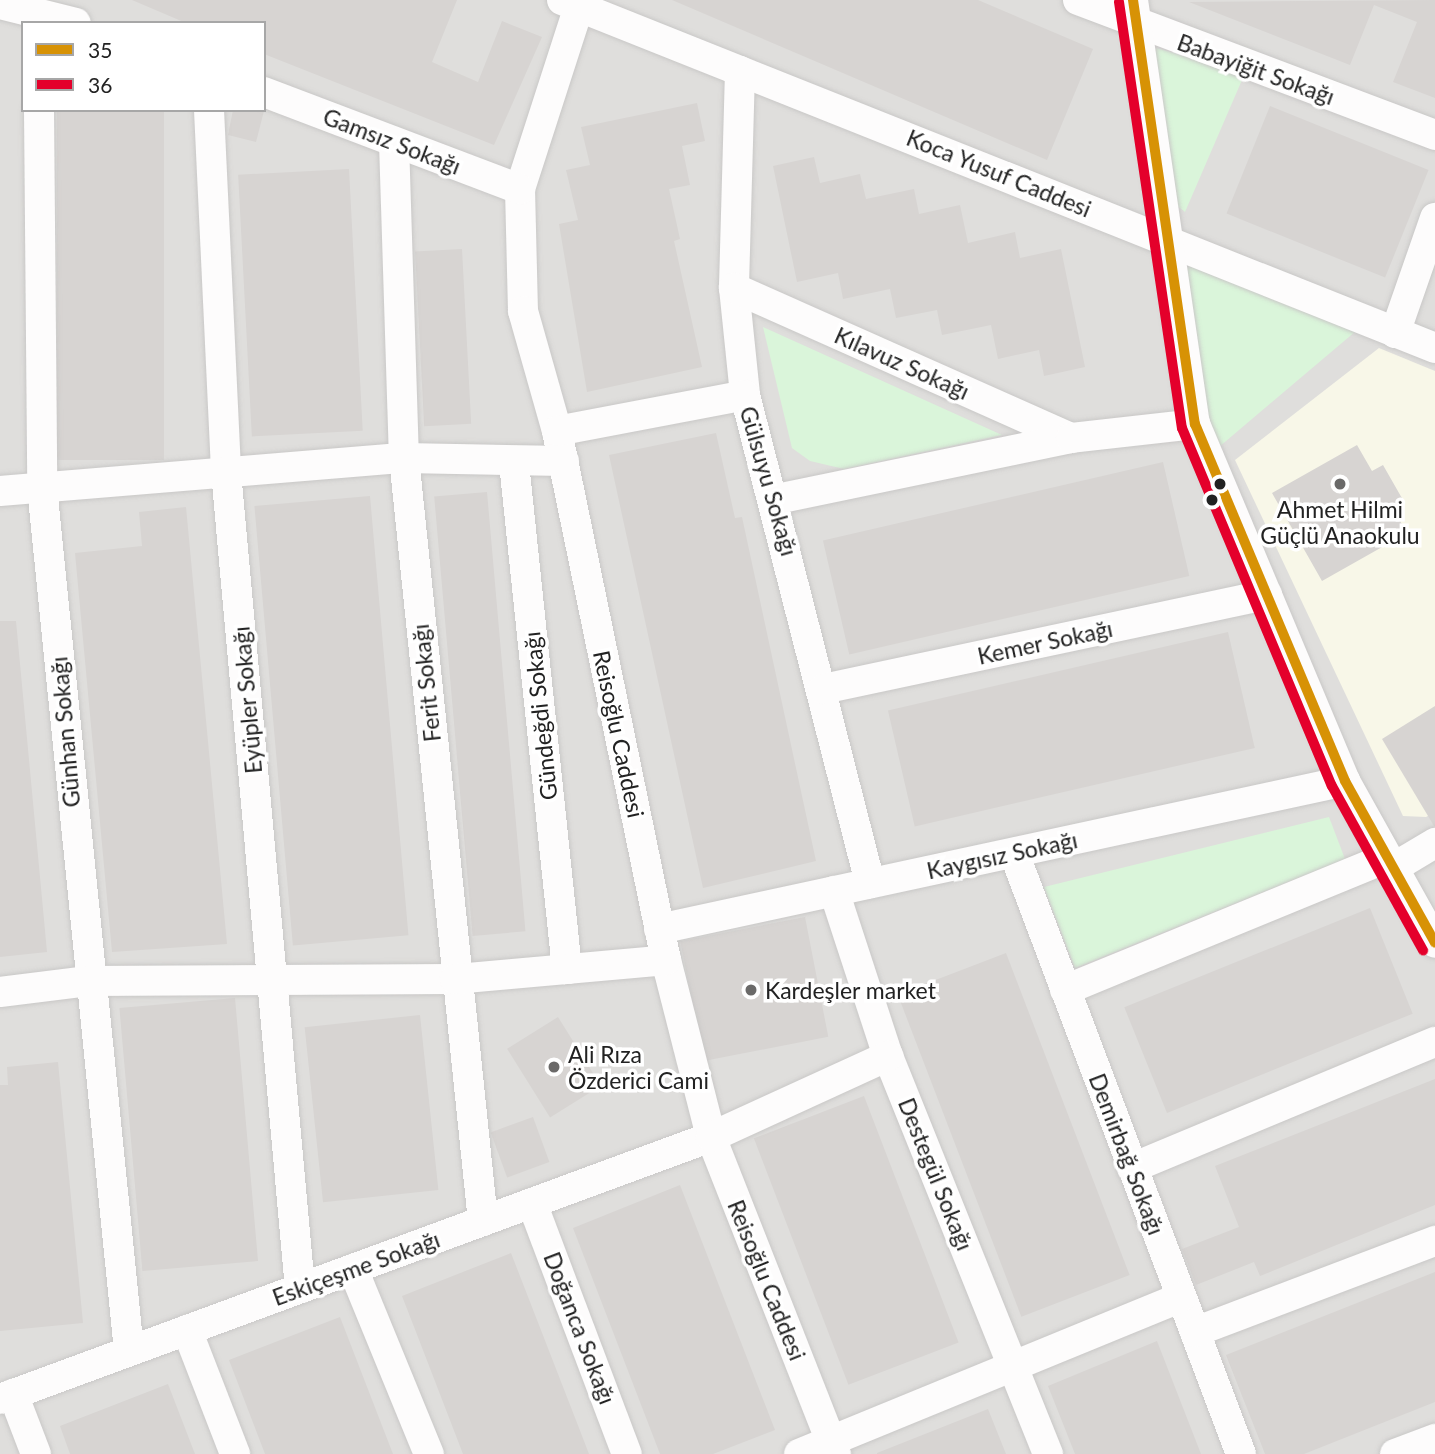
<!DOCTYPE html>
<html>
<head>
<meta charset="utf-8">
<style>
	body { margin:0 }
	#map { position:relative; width:1435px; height:1454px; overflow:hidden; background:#f0eeeb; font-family:Lato,sans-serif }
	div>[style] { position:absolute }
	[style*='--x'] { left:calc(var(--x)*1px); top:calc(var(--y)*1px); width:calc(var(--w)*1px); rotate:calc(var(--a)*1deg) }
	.residential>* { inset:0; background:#dfdedc }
	.education>* { inset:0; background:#f8f7e8 }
	.park>* { inset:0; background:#daf5da }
	.building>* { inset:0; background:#d7d4d2; transform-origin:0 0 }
	.roads { filter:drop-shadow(0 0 2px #c9c8c7) drop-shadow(0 0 2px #c9c8c7) }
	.street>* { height:30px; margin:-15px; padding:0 15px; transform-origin:15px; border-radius:15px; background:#fdfcfc }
	.bus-1>* { height:10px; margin:-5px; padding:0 5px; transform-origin:5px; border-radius:5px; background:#d79205 }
	.bus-2>* { height:10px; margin:-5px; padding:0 5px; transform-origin:5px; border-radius:5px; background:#e4002b }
	.dots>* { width:19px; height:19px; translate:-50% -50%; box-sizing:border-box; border:4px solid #fff; border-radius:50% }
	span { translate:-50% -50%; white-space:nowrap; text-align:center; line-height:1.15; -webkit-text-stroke:7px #fff; paint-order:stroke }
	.street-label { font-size:23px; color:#222 }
	.poi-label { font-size:23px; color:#222 }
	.left { translate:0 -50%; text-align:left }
	.legend { position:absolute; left:21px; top:21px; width:245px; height:91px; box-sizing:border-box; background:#fff; border:2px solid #a7a7a7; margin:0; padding:9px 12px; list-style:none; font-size:21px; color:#222 }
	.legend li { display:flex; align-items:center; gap:14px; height:35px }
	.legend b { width:35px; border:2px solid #a7a7a7 }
</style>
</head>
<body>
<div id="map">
	<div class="residential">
		<div style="clip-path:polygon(evenodd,0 0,1435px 0,1435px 1454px,0 1454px,0 0,23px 23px,264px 23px,264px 110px,23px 110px,23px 23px)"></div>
	</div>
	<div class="education">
		<div style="clip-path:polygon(1379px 348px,1435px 371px,1435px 812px,1426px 817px,1403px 816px,1235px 460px)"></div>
	</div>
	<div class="park">
		<div style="clip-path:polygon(1149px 46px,1245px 73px,1185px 212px,1175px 204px)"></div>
		<div style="clip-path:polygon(1175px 256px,1356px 331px,1219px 447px,1199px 404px)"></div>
		<div style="clip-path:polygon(763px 327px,1002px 435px,844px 469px,810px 461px,792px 448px)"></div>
		<div style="clip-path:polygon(1329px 817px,1345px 859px,1075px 968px,1044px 887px)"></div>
	</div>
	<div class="building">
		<div style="clip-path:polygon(132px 0,457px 0,432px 62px,478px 82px,502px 21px,542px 37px,494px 145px,264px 54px,264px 23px,186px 23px)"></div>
		<div style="clip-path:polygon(672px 0,978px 0,1093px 49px,1047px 160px)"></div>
		<div style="clip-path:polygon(1435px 0,1435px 98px,1393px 82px,1417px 22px,1374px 5px,1350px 65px,1189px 2px)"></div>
		<div style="clip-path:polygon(697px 103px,705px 141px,682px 146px,690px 185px,669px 189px,680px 239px,674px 241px,702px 367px,587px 392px,559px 224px,578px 220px,566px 170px,590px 165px,581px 127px)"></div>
		<div style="left:1270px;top:106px;width:171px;height:116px;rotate:22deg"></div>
		<div style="left:57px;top:110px;width:107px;height:350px"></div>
		<div style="clip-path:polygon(233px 110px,264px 111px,256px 142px,228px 135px)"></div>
		<div style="clip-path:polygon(814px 157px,820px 183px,860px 174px,866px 199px,914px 189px,919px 214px,960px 205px,968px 243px,1015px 232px,1020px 258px,1061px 249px,1085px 367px,1044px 376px,1039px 350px,998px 359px,991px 325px,942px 335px,937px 310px,896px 318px,890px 289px,843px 299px,838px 273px,797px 282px,773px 166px)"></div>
		<div style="left:349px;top:169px;width:262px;height:111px;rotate:87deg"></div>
		<div style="left:462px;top:249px;width:175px;height:47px;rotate:87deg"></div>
		<div style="clip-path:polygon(716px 433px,735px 518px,742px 517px,816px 861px,703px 888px,609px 455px)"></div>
		<div style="clip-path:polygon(1357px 445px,1372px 471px,1383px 465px,1403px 500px,1392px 507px,1407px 533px,1322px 581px,1272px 493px)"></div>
		<div style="left:1163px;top:462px;width:117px;height:349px;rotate:77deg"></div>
		<div style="left:487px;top:492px;width:441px;height:53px;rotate:85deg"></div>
		<div style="left:370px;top:496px;width:441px;height:116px;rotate:85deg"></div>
		<div style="clip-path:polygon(186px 507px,227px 944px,112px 952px,75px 553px,142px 546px,139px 512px)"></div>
		<div style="clip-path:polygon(0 621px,16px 621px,47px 952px,0 957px)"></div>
		<div style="left:1228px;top:632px;width:119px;height:349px;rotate:77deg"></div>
		<div style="clip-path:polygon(1435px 706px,1435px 826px,1434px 826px,1382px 739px)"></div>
		<div style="left:1370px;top:908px;width:114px;height:265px;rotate:68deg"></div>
		<div style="left:805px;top:917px;width:122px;height:127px;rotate:79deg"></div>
		<div style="left:1006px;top:953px;width:345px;height:116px;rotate:69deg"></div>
		<div style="left:235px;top:998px;width:264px;height:116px;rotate:85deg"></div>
		<div style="left:420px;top:1015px;width:176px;height:116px;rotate:84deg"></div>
		<div style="left:558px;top:1017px;width:81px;height:60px;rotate:58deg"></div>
		<div style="clip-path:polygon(58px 1062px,83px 1323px,0 1331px,0 1085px,8px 1085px,7px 1067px)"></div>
		<div style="clip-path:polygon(1435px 1079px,1435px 1205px,1260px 1276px,1254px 1262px,1196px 1285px,1182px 1249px,1239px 1227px,1215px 1166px)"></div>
		<div style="left:864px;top:1096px;width:264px;height:118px;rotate:69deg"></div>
		<div style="left:533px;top:1117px;width:48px;height:45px;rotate:70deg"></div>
		<div style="clip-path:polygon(680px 1185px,775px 1430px,713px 1454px,660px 1454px,573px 1228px)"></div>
		<div style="clip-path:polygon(511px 1253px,579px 1428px,589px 1454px,463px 1454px,416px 1332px,402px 1296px)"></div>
		<div style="clip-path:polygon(1435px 1272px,1435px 1402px,1304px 1454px,1265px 1454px,1226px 1355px)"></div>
		<div style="clip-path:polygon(340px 1317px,393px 1454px,265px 1454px,229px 1360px)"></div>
		<div style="clip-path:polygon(1157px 1341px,1201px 1454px,1075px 1454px,1048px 1386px)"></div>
		<div style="clip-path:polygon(168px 1384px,195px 1454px,70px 1454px,60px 1426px)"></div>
		<div style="clip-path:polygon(988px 1409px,1006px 1454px,877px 1454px,877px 1453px)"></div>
	</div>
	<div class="roads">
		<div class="street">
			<div style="--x:562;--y:0;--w:940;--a:21.73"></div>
			<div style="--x:581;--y:0;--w:199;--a:107.9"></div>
			<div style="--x:520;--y:189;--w:122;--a:88.6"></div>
			<div style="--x:523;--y:311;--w:125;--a:74.2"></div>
			<div style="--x:557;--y:431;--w:540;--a:78.36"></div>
			<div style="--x:666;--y:960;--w:183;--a:75.7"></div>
			<div style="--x:711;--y:1137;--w:341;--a:68.5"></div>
			<div style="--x:1078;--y:0;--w:382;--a:20.7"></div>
			<div style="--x:1133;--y:0;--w:429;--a:81.7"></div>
			<div style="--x:1195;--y:424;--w:387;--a:67.2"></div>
			<div style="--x:1345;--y:781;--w:185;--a:60.9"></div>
			<div style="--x:0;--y:4;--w:78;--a:14"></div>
			<div style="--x:740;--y:71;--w:217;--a:91.6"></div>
			<div style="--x:734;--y:288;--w:108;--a:84.1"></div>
			<div style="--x:745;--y:395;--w:504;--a:75.63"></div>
			<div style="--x:264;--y:92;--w:274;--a:20.8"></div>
			<div style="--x:39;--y:110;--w:377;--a:89.5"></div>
			<div style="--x:42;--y:487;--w:868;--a:84.25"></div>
			<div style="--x:209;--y:110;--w:362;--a:87.3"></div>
			<div style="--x:226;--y:472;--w:820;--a:84.82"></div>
			<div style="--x:394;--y:142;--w:316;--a:88.2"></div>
			<div style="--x:404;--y:458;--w:767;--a:84.09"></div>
			<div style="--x:734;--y:288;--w:369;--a:24"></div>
			<div style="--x:1395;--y:333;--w:122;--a:-70.8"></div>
			<div style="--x:557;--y:431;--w:191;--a:-10.8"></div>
			<div style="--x:514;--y:463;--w:509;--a:84.02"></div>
			<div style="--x:0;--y:491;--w:405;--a:-4.7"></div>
			<div style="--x:404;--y:458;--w:160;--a:1.1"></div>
			<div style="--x:777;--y:499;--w:300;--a:-11.7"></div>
			<div style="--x:1071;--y:438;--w:125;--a:-6.4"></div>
			<div style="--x:823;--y:689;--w:454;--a:-12"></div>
			<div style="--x:1014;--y:853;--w:642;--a:69.31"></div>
			<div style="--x:1393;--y:868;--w:49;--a:-30.8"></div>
			<div style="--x:834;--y:891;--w:174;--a:71.9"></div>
			<div style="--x:888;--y:1056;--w:429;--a:68.1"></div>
			<div style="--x:659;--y:929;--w:702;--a:-12.17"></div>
			<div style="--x:1065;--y:990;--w:348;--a:-22.3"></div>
			<div style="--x:0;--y:992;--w:89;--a:-7.1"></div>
			<div style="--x:88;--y:981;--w:367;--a:-0.3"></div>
			<div style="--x:455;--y:979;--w:212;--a:-5.1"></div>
			<div style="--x:1132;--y:1168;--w:328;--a:-22.6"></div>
			<div style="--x:532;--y:1203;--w:268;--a:69.3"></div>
			<div style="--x:353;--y:1269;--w:200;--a:67.7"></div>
			<div style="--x:187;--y:1330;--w:133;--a:68.8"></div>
			<div style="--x:1195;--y:1332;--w:257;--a:-20.8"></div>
			<div style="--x:13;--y:1394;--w:64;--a:69"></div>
			<div style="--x:0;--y:1399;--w:758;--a:-20.23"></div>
			<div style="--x:711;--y:1137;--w:195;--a:-24.6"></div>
			<div style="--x:799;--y:1454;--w:413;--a:-22.3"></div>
			<div style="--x:1395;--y:1454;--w:43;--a:-20.6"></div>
		</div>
	</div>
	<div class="bus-1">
		<div style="--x:1133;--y:0;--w:429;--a:81.7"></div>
		<div style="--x:1195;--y:424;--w:387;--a:67.2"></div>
		<div style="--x:1345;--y:781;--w:185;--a:60.9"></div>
	</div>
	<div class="bus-2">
		<div style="--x:1119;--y:2;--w:431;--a:81.6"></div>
		<div style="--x:1182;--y:428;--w:388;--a:67.3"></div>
		<div style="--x:1332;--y:786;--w:188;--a:61"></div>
	</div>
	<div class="dots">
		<div style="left:1220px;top:484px;background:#222"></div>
		<div style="left:1340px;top:484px;background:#6a6968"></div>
		<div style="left:1212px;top:500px;background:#222"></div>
		<div style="left:751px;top:990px;background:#6a6968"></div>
		<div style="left:554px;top:1067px;background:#6a6968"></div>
	</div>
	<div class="street-label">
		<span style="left:1256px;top:69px;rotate:20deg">Babayiğit Sokağı</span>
		<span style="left:392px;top:141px;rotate:21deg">Gamsız Sokağı</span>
		<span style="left:999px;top:173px;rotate:22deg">Koca Yusuf Caddesi</span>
		<span style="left:902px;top:363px;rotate:24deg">Kılavuz Sokağı</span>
		<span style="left:769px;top:481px;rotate:74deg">Gülsuyu Sokağı</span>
		<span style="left:1045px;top:642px;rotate:-12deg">Kemer Sokağı</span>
		<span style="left:426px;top:683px;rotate:-96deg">Ferit Sokağı</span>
		<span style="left:247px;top:700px;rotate:-95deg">Eyüpler Sokağı</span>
		<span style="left:540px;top:716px;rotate:-96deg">Gündeğdi Sokağı</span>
		<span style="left:65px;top:732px;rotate:-95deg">Günhan Sokağı</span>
		<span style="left:619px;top:734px;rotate:78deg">Reisoğlu Caddesi</span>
		<span style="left:1002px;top:855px;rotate:-12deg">Kaygısız Sokağı</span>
		<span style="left:1127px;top:1154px;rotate:69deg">Demirbağ Sokağı</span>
		<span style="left:936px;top:1174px;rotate:68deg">Destegül Sokağı</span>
		<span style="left:356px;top:1268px;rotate:-20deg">Eskiçeşme Sokağı</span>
		<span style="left:767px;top:1280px;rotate:68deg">Reisoğlu Caddesi</span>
		<span style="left:580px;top:1328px;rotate:69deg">Doğanca Sokağı</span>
	</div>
	<div class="poi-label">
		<span style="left:1340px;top:522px">Ahmet Hilmi<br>Güçlü Anaokulu</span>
		<span class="left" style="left:765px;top:990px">Kardeşler market</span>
		<span class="left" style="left:568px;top:1067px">Ali Rıza<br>Özderici Cami</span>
	</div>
	<ul class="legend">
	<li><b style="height:9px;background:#d79205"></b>35</li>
	<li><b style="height:9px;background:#e4002b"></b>36</li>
	</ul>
</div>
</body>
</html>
